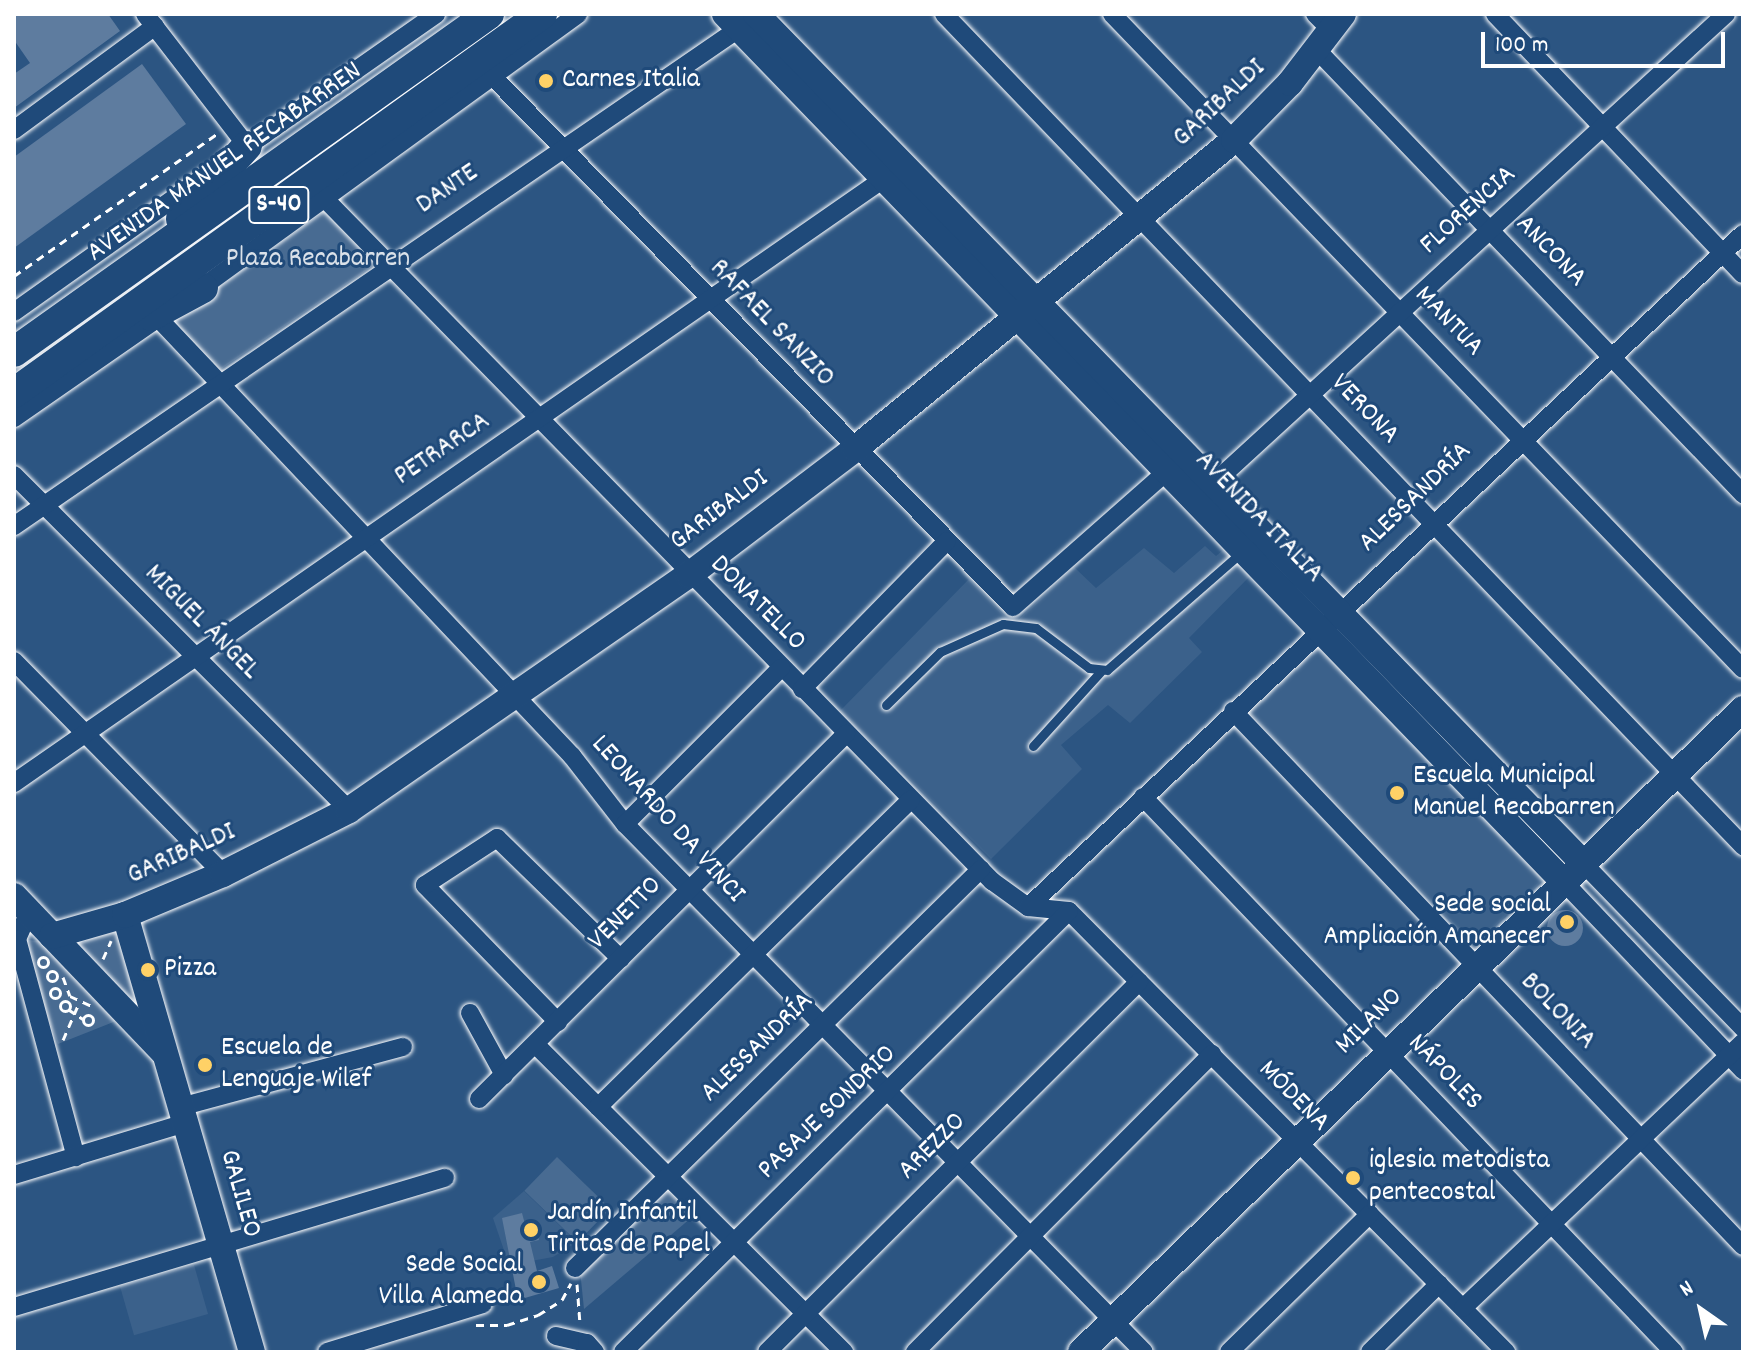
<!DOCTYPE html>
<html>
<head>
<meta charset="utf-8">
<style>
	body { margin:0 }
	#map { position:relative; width:1757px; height:1366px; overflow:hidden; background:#2c5582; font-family:Dekko,sans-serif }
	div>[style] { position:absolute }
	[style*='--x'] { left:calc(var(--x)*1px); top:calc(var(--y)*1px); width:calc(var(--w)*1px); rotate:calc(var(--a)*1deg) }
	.built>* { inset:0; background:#3b618b; transform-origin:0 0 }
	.green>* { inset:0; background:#486b92; transform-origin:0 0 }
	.building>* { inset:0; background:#5e7c9f }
	.round { border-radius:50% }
	.path>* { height:3px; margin-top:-1.5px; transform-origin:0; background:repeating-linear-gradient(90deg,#fff 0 8px,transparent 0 14px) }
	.path>.ring { margin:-1.5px; padding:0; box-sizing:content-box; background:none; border:3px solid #fff; border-radius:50% }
	.roads { filter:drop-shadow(0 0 2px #fff) drop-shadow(0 0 2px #fff) }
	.lane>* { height:9px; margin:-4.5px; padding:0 4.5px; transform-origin:4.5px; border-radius:4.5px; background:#1f4a7a }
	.street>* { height:18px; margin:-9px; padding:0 9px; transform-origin:9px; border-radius:9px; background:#1f4a7a }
	.secondary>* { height:26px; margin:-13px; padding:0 13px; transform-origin:13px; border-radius:13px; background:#1f4a7a }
	.primary>* { height:30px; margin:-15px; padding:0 15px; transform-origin:15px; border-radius:15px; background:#1f4a7a }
	.dots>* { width:22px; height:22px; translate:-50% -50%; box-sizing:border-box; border:4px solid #1f4a7a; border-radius:50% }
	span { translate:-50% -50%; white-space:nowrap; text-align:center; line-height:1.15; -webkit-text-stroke:6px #1f4a7a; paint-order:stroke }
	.shield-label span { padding:2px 6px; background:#1f4a7a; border:2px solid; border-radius:6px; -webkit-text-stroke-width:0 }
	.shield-label { font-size:26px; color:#fff; font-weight:700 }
	.poi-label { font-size:28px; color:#fff }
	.left { translate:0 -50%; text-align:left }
	.right { translate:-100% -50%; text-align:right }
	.street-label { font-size:28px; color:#fff }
	.park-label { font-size:28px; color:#dae1e9 }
	.frame { position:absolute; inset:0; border:16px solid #fff; pointer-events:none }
	.north { position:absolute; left:1661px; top:1270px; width:80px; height:80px; -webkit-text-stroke:6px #1f4a7a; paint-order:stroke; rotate:326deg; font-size:22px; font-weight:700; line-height:32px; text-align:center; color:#fff }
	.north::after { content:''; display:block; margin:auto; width:28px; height:36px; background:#fff; clip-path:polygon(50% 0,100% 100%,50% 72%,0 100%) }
	.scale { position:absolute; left:1481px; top:32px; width:244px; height:36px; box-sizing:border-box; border:4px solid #fff; border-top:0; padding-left:10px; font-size:24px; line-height:28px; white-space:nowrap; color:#fff; -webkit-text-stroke:6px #1f4a7a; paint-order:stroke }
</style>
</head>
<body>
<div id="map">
	<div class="built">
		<div style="clip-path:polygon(1205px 546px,1216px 556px,1228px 546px,1254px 572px,1189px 638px,1202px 652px,1130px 723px,1108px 705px,1061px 745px,1082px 769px,991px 859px,840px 711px,969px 579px,1013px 625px,1074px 567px,1096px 588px,1144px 548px,1174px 573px)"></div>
		<div style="left:1322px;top:641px;width:325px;height:102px;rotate:46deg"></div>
		<div style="clip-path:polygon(524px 1191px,577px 1242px,553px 1257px,509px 1265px,493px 1218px)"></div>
		<div style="left:194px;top:1265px;width:51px;height:77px;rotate:74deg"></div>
	</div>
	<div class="green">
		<div style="clip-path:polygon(325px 211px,377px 263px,218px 371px,172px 321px)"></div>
		<div style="clip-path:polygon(108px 930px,117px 935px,147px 1020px,76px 946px)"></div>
		<div style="clip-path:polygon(26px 940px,40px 941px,121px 1019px,58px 1044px,22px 949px)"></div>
		<div style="left:557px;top:1157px;width:74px;height:47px;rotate:44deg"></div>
		<div style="clip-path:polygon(668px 1183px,698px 1212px,584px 1309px,580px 1270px)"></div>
	</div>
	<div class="building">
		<div style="clip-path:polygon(14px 14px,108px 14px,120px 31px,14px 108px,14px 74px,30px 63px,14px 40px)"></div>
		<div style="clip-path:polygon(142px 64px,186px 124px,14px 248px,14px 157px)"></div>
		<div class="round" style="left:1547px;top:910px;width:36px;height:36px"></div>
		<div style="clip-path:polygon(522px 1213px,526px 1228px,535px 1226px,539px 1240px,530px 1242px,537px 1271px,552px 1266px,559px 1288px,518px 1300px,502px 1218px)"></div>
	</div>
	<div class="path">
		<div style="--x:14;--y:276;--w:248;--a:-35"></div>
		<div class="ring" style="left:38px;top:957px;width:7px;height:7px"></div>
		<div style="--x:103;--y:959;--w:20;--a:-66"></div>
		<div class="ring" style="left:47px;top:971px;width:7px;height:7px"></div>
		<div style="--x:63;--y:977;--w:20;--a:70"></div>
		<div style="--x:70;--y:996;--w:23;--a:25"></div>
		<div class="ring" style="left:50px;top:988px;width:7px;height:7px"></div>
		<div class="ring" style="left:60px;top:1001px;width:7px;height:7px"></div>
		<div style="--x:68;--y:1009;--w:18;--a:34"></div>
		<div class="ring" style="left:83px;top:1015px;width:7px;height:7px"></div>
		<div style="--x:63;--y:1040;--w:40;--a:-66.6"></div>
		<div style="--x:577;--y:1284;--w:40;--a:85.7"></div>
		<div style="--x:476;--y:1325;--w:31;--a:0"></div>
		<div style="--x:507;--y:1325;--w:33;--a:-18"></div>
		<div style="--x:538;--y:1315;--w:28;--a:-32"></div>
		<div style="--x:562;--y:1300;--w:19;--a:-62"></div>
	</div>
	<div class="roads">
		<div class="lane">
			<div style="--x:886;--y:705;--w:76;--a:-44.5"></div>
			<div style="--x:940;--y:652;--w:69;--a:-24"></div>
			<div style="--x:1003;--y:624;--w:33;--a:7"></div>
			<div style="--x:1036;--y:628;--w:66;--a:37"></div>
			<div style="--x:1089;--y:668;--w:18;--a:6"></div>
			<div style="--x:1107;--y:670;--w:179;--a:-41.2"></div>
			<div style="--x:1033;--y:746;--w:101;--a:-47.8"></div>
		</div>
		<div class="street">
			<div style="--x:145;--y:14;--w:167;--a:52.3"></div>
			<div style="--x:944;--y:14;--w:1154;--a:46.16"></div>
			<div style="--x:1112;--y:14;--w:909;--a:46.07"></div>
			<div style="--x:1315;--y:14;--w:23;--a:45"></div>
			<div style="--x:1495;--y:14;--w:359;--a:46.4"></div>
			<div style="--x:1316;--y:49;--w:617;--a:46.18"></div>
			<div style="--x:493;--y:77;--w:742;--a:45.55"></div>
			<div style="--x:1013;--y:607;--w:205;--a:-41.4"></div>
			<div style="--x:14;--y:130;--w:175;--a:-36.4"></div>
			<div style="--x:242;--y:150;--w:237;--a:-35"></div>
			<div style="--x:326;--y:200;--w:953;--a:45.64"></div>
			<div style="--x:992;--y:881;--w:44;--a:35.8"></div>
			<div style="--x:1028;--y:907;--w:41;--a:5.6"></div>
			<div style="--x:1069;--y:911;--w:621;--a:45.26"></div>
			<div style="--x:197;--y:291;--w:471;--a:-36"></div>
			<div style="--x:14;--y:312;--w:238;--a:-35.4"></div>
			<div style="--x:158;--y:318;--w:603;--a:46.61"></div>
			<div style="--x:572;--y:756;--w:86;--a:52.1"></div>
			<div style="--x:625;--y:824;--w:740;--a:45.49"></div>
			<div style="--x:14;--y:418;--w:181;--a:-34.7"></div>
			<div style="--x:14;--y:475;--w:474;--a:45"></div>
			<div style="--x:1215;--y:482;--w:693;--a:-42.49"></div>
			<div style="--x:14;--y:526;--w:889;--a:-34.46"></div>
			<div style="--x:14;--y:661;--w:298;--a:45.5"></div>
			<div style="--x:802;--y:689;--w:207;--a:-45.6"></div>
			<div style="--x:1233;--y:711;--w:739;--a:46.37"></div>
			<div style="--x:14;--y:783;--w:1069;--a:-34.79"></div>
			<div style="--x:1143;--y:797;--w:768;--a:46.27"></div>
			<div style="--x:625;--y:824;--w:221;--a:-45"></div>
			<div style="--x:1581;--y:861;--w:233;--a:45.9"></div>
			<div style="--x:1561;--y:879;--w:264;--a:46.4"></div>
			<div style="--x:1028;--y:907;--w:982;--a:-43.27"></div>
			<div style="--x:29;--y:912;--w:30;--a:114"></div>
			<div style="--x:17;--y:939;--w:226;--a:74.9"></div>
			<div style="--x:470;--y:1013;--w:71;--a:61.3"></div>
			<div style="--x:558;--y:1022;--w:191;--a:-134.2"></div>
			<div style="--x:425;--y:885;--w:86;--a:-33.1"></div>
			<div style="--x:497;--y:838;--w:173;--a:44.3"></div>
			<div style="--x:536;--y:1045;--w:435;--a:44.9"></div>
			<div style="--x:479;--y:1099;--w:518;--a:-44.84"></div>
			<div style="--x:180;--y:1107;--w:231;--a:-15.1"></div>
			<div style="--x:598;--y:1107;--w:439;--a:-44.5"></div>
			<div style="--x:14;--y:1175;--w:179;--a:-16.9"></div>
			<div style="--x:575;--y:1268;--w:569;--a:-44.5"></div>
			<div style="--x:14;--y:1307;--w:450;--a:-16.7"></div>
			<div style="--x:1463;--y:1308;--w:386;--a:-43.5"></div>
			<div style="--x:556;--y:1336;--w:32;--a:13"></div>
			<div style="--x:587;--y:1343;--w:12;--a:48"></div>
			<div style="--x:327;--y:1352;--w:163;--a:-17.1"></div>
			<div style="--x:623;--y:1352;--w:627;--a:-44.68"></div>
			<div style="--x:767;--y:1352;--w:525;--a:-44.85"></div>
			<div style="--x:915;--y:1352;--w:421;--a:-45.1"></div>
			<div style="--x:1229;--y:1352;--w:197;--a:-44.4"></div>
			<div style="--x:1370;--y:1352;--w:97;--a:-44.6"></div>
		</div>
		<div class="secondary">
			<div style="--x:725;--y:14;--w:1203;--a:45.98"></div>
			<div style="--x:756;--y:14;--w:1182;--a:45.75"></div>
			<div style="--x:14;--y:896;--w:216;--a:46.3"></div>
			<div style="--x:125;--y:915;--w:455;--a:73.8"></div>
			<div style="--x:52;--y:936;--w:76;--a:-16"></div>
			<div style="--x:125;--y:915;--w:106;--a:-22.7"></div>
			<div style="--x:223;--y:874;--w:141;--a:-26.9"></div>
			<div style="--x:349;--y:810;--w:413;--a:-34.7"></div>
			<div style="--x:689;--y:575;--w:208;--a:-37.2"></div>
			<div style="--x:855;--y:449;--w:489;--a:-39.2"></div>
			<div style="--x:1234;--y:140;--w:80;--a:-45.5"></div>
			<div style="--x:1290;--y:83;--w:87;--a:-52.5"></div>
			<div style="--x:1081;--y:1352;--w:923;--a:-44.17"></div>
		</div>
		<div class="primary">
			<div style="--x:181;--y:219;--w:98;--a:-47.9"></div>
			<div style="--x:151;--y:316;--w:59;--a:-28.3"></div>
			<div style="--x:14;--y:352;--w:583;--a:-35.43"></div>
			<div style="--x:14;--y:393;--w:650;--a:-35.67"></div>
		</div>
	</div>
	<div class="dots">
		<div style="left:546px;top:81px;background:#ffd166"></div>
		<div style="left:1397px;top:793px;background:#ffd166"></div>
		<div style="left:1567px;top:922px;background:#ffd166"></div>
		<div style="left:148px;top:970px;background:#ffd166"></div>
		<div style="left:205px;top:1065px;background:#ffd166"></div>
		<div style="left:1353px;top:1178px;background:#ffd166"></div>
		<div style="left:531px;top:1230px;background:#ffd166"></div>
		<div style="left:539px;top:1282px;background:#ffd166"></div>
	</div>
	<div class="shield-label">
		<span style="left:279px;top:205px">S-40</span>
	</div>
	<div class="poi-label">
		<span class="left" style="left:562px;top:81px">Carnes Italia</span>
		<span class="left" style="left:1413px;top:793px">Escuela Municipal<br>Manuel Recabarren</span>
		<span class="right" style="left:1551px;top:922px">Sede social<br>Ampliación Amanecer</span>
		<span class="left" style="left:164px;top:970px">Pizza</span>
		<span class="left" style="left:221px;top:1065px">Escuela de<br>Lenguaje Wilef</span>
		<span class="left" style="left:1369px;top:1178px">iglesia metodista<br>pentecostal</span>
		<span class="left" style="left:547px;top:1230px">Jardín Infantil<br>Tiritas de Papel</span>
		<span class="right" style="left:523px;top:1282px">Sede Social<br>Villa Alameda</span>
	</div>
	<div class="street-label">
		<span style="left:1220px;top:104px;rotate:-43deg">GARIBALDI</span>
		<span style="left:225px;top:163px;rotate:-35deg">AVENIDA MANUEL RECABARREN</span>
		<span style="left:448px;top:190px;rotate:-34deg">DANTE</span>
		<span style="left:1469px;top:211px;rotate:-42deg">FLORENCIA</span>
		<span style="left:1550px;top:252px;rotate:46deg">ANCONA</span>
		<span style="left:1448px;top:322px;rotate:46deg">MANTUA</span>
		<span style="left:771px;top:324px;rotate:46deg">RAFAEL SANZIO</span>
		<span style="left:1364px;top:410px;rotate:46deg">VERONA</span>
		<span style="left:443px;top:450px;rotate:-34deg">PETRARCA</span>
		<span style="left:1416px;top:498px;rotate:-44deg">ALESSANDRÍA</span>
		<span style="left:720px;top:511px;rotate:-37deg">GARIBALDI</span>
		<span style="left:1258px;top:518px;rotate:46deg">AVENIDA ITALIA</span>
		<span style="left:757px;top:604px;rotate:45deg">DONATELLO</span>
		<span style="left:201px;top:623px;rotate:45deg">MIGUEL ÁNGEL</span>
		<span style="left:667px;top:820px;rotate:48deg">LEONARDO DA VINCI</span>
		<span style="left:182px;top:855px;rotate:-24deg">GARIBALDI</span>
		<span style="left:626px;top:914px;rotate:-45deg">VENETTO</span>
		<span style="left:1557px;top:1012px;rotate:46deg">BOLONIA</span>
		<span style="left:1370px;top:1022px;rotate:-45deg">MILANO</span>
		<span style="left:758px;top:1048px;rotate:-44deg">ALESSANDRÍA</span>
		<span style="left:1444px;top:1073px;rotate:46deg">NÁPOLES</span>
		<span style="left:1293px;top:1097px;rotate:45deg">MÓDENA</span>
		<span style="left:828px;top:1113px;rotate:-44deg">PASAJE SONDRIO</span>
		<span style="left:933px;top:1147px;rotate:-45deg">AREZZO</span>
		<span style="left:239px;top:1194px;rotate:74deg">GALILEO</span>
	</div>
	<div class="park-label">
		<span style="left:318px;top:260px">Plaza Recabarren</span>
	</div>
	<div class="frame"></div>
	<div class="north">N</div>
	<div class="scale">100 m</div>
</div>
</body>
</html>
